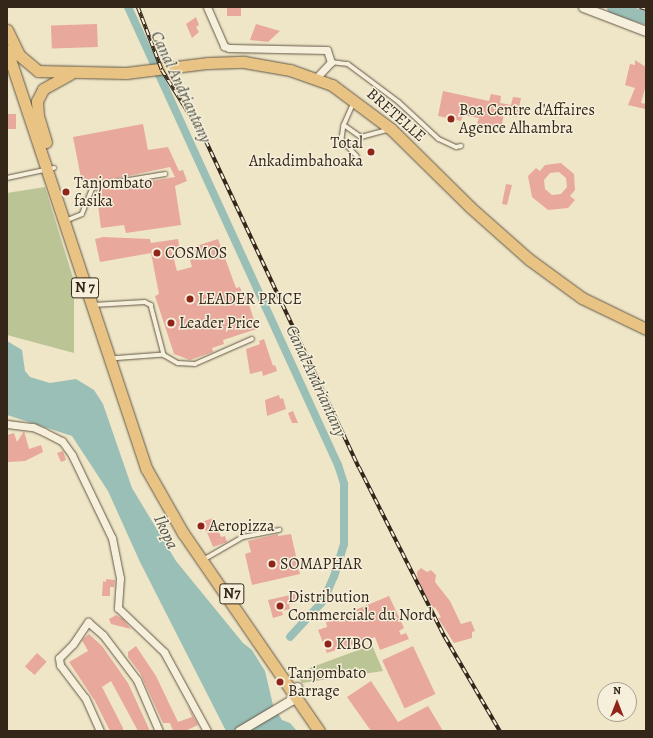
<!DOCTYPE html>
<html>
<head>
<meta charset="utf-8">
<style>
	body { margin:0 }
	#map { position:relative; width:653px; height:738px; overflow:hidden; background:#efe6c8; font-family:Alegreya,serif }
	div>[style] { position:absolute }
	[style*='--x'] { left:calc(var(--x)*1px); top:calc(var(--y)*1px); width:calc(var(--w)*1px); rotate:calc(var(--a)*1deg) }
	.green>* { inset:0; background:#bbc494 }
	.water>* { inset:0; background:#9abfb7 }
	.canal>* { height:8px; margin:-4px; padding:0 4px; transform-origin:4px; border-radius:4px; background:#9abfb7 }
	.river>* { height:13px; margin:-6.5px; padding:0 6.5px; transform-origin:6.5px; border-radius:6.5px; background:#9abfb7 }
	.building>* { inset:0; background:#e8a89b; transform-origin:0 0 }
	.roads { filter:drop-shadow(0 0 1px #635745) drop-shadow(0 0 1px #635745) }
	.lane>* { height:3.5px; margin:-1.75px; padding:0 1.75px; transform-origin:1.75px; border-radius:1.75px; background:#f5efdb }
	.street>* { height:7px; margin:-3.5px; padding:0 3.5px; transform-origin:3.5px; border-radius:3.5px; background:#f5efdb }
	.secondary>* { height:9px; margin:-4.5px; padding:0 4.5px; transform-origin:4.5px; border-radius:4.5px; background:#f5efdb }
	.primary>* { height:11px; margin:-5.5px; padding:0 5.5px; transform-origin:5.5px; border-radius:5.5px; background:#e8c384 }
	.rail>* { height:3.5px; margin-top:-1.75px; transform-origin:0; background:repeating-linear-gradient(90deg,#f5efdb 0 6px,#342719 0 12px); box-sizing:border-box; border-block:1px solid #342719 }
	.dots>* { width:11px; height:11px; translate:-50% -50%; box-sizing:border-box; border:2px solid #f5efdb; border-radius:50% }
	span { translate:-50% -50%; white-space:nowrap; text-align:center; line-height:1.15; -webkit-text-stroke:3px #f5efdb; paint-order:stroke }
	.shield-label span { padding:1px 3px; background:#f5efdb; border:1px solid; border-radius:3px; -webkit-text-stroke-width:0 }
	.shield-label { font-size:15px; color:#342719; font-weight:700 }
	.poi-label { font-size:16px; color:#342719 }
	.left { translate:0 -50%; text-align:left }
	.right { translate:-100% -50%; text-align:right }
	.street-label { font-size:16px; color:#342719 }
	.water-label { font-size:17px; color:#535548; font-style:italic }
	.frame { position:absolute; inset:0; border:8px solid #342719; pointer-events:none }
	.north { position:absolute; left:597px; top:682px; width:40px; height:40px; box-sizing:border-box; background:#f5efdb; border:1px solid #a89f8d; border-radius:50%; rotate:0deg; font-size:11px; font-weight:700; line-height:16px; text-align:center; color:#342719 }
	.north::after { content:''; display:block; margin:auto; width:14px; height:18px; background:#8f2418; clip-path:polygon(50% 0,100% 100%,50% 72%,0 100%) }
</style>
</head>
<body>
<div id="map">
	<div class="green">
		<div style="clip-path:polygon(45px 187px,74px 281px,74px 353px,7px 335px,7px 193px)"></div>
		<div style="clip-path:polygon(372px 645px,383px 671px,302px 683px,296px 673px)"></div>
	</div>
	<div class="water">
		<div style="clip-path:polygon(7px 341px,22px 350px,25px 371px,30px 377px,50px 383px,76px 379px,94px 390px,103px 404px,132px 488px,176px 561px,243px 643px,252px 650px,265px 671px,273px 705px,282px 720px,290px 723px,297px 731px,226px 731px,140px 562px,108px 491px,72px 436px,7px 415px)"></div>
	</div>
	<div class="canal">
		<div style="--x:128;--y:7;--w:504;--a:65.37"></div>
		<div style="--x:338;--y:465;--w:20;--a:72"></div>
		<div style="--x:344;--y:484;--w:60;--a:90"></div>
		<div style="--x:344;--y:544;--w:34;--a:107"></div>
		<div style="--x:334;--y:576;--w:26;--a:113"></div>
		<div style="--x:324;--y:600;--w:50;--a:132.6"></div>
	</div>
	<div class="river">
		<div style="--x:613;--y:7;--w:35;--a:18"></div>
	</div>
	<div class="building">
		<div style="left:227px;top:7px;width:14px;height:9px"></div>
		<div style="clip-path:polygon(196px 17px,199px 25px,196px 27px,199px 32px,192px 38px,186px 24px)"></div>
		<div style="left:97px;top:24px;width:23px;height:46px;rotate:88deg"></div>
		<div style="clip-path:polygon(256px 24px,280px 31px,268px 42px,250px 40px)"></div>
		<div style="clip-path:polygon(635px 60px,646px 67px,646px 85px,641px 103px,646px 104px,645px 109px,628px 105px,635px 88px,625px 85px,630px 64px,635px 65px)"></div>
		<div style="clip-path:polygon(443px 91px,489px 101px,491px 94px,501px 96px,500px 103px,511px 105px,513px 97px,521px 98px,517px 117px,504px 114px,501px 129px,477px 124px,479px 118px,463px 115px,461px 121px,438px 116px)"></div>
		<div style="left:7px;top:114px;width:9px;height:15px"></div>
		<div style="clip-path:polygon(143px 124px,148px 150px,168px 147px,179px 171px,183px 170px,187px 181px,175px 186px,181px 225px,126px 233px,124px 225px,101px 228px,96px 190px,175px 177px,170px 167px,95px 183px,95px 181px,82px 183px,73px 137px)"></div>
		<div style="clip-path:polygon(evenodd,561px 163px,574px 174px,575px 190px,570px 196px,575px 200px,568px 208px,548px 210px,532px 197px,528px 176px,536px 168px,540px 171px,545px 165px,561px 163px,559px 172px,566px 178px,567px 187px,561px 194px,552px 195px,545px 189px,544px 180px,550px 173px,559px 172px)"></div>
		<div style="clip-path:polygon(506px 184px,512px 185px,507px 205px,502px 204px)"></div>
		<div style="clip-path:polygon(103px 237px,150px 239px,151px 243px,178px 239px,180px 251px,172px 252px,177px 271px,192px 267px,190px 260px,197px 258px,193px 247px,218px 239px,236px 288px,240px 287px,243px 296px,246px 295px,257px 329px,223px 340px,224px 344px,212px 348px,213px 352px,190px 360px,174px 354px,155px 296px,159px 294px,151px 253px,100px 262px,95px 239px)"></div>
		<div style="clip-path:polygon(264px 339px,273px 366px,275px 365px,277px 371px,263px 376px,262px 371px,250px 374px,246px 349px,260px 344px,259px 341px)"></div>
		<div style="clip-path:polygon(279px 395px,280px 399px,283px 398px,286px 409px,267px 416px,265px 400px)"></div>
		<div style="clip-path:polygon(293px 411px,298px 423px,292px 423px,288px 413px)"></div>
		<div style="clip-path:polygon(24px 431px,29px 449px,41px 445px,43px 452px,25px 461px,8px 462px,7px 435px,14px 433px,17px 442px)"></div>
		<div style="clip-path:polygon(63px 451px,66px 460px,61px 462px,57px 453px)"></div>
		<div style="clip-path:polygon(213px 518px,221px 537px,225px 536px,227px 542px,213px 547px,206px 530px,200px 532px,196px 524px)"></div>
		<div style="clip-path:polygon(278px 534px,278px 536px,291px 534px,300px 574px,252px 585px,245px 554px,251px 552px,248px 541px)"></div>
		<div style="clip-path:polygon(421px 568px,427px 572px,431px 570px,436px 575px,435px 582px,450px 601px,461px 624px,471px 621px,475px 631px,472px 632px,472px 638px,454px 643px,438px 618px,441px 617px,435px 607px,433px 608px,418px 582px,417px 572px)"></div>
		<div style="clip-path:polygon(106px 579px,115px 580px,114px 587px,110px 587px,110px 596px,102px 596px,103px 581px,106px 582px)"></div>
		<div style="clip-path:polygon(295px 594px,297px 602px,289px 604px,290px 609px,282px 611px,283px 615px,273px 618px,268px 600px)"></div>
		<div style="clip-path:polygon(389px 596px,404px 628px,399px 631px,401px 635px,406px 633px,409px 639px,380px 650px,375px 637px,327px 653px,318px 630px,327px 627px,326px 622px)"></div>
		<div style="clip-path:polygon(116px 615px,123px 619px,131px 629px,111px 624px,109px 619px)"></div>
		<div style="clip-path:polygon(89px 634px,102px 646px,128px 683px,150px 731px,138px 731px,111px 681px,102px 687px,123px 728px,123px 731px,110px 731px,95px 701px,69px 662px,88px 651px,82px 640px)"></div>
		<div style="clip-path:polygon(136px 646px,156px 676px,178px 722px,192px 717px,187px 705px,198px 725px,185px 731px,173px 731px,170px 723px,163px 723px,140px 673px,128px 657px,128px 652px)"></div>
		<div style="left:413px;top:646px;width:53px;height:34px;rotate:65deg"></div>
		<div style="left:37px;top:653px;width:13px;height:18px;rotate:42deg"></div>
		<div style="clip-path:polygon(371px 681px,398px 722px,428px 706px,443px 731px,371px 731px,347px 697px)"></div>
	</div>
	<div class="roads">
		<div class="lane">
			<div style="--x:331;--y:62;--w:17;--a:7"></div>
			<div style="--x:348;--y:64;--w:64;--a:36.7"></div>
			<div style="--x:399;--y:102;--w:54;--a:42.8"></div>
			<div style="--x:439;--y:139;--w:19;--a:25"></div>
			<div style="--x:456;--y:147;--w:5;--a:-11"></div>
			<div style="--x:354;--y:103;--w:24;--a:114"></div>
			<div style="--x:344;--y:125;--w:15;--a:98"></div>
			<div style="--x:342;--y:140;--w:22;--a:47"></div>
			<div style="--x:344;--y:125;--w:21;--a:35"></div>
			<div style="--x:361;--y:137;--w:28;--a:-15"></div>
			<div style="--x:7;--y:178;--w:48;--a:-12"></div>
			<div style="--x:65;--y:221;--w:18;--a:-22"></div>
			<div style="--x:82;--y:214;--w:27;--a:-68"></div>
			<div style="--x:92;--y:189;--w:7;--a:-34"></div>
			<div style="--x:98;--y:185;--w:68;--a:-9.3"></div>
			<div style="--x:93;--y:305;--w:52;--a:-3.3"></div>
			<div style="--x:145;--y:302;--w:7;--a:27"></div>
			<div style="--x:151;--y:305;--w:52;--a:75.4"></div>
			<div style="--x:164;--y:355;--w:53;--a:175.7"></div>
			<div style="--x:164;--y:355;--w:16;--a:30"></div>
			<div style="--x:178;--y:363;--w:17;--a:3"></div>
			<div style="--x:195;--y:364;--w:62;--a:-23.7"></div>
			<div style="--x:203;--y:560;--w:46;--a:-29.9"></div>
			<div style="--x:243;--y:537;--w:37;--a:-11"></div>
		</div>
		<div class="street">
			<div style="--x:207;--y:7;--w:43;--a:66.4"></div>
			<div style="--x:224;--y:46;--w:5;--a:22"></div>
			<div style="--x:229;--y:48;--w:98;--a:1.2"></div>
			<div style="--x:327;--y:50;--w:13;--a:72"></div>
			<div style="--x:331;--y:62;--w:22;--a:133"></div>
			<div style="--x:7;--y:424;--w:26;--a:7"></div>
			<div style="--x:33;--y:427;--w:12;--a:24"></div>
			<div style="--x:44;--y:432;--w:20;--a:27"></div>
			<div style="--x:62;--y:441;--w:17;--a:54"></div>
			<div style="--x:72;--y:455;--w:92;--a:64.3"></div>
			<div style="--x:112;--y:538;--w:41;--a:78.7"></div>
			<div style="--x:120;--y:578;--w:30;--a:94"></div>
			<div style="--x:118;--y:608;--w:64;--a:43.7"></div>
			<div style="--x:164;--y:652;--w:90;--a:61.4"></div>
			<div style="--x:100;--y:731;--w:36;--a:-114"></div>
			<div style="--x:85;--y:698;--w:41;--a:-127.1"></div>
			<div style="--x:60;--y:665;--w:7;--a:-98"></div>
			<div style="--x:59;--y:658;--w:20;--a:-45"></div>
			<div style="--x:73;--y:644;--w:27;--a:-56"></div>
			<div style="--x:88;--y:622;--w:20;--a:41"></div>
			<div style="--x:103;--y:635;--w:56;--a:52.9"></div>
			<div style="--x:137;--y:680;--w:56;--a:66.7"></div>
		</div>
		<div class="secondary">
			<div style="--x:583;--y:7;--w:67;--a:20.9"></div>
			<div style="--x:239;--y:731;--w:61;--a:-30.8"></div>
			<div style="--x:291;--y:700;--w:8;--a:-45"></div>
			<div style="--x:297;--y:694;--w:7;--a:-90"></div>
		</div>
		<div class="primary">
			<div style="--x:7;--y:30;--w:28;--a:64"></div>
			<div style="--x:19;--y:55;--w:25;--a:40"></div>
			<div style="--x:38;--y:71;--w:88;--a:1.3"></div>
			<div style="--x:126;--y:73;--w:83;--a:-7"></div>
			<div style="--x:208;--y:63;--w:36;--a:-2"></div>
			<div style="--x:244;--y:62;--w:47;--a:9.9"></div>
			<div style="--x:290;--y:70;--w:45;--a:19.7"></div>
			<div style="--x:332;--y:85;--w:74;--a:36.7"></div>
			<div style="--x:391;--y:129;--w:111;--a:44.6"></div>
			<div style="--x:470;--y:207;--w:80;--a:41.5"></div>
			<div style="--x:530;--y:260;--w:64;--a:36.2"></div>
			<div style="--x:582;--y:298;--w:71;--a:25.8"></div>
			<div style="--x:7;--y:50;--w:441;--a:71.6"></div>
			<div style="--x:146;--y:468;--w:75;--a:60.4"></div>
			<div style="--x:183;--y:533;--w:240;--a:55.5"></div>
			<div style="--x:46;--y:142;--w:27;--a:-107"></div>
			<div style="--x:38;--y:116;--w:15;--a:-94"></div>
			<div style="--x:37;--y:101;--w:13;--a:-63"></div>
			<div style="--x:43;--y:89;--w:31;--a:-29"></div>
		</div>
	</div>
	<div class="rail">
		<div style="--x:138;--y:7;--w:67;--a:69.1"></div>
		<div style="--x:162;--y:70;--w:84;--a:58.2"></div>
		<div style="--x:206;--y:141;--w:360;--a:64.9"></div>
		<div style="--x:359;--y:467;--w:191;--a:63.2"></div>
		<div style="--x:445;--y:637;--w:109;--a:59.7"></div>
		<div style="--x:640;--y:7;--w:6;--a:18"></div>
	</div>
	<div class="dots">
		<div style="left:451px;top:119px;background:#8f2418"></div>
		<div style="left:371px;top:152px;background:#8f2418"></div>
		<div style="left:66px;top:192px;background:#8f2418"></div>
		<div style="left:157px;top:253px;background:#8f2418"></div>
		<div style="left:190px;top:299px;background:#8f2418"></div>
		<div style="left:171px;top:323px;background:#8f2418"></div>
		<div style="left:201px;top:526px;background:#8f2418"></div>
		<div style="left:272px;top:564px;background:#8f2418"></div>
		<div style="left:280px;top:606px;background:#8f2418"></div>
		<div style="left:328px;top:644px;background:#8f2418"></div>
		<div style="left:280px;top:682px;background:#8f2418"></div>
	</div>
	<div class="shield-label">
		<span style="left:85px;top:288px">N 7</span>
		<span style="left:232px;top:594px">N7</span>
	</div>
	<div class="poi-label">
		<span class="left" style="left:459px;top:119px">Boa Centre d'Affaires<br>Agence Alhambra</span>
		<span class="right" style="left:363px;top:152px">Total<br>Ankadimbahoaka</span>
		<span class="left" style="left:74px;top:192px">Tanjombato<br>fasika</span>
		<span class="left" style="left:165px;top:253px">COSMOS</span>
		<span class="left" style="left:198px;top:299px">LEADER PRICE</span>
		<span class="left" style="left:179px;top:323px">Leader Price</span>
		<span class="left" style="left:209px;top:526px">Aeropizza</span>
		<span class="left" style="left:280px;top:564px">SOMAPHAR</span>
		<span class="left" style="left:288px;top:606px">Distribution<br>Commerciale du Nord</span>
		<span class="left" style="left:336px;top:644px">KIBO</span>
		<span class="left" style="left:288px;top:682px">Tanjombato<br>Barrage</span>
	</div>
	<div class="street-label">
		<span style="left:396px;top:115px;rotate:41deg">BRETELLE</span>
	</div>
	<div class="water-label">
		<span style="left:181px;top:87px;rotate:65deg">Canal Andriantany</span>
		<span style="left:316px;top:381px;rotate:65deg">Canal Andriantany</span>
		<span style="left:166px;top:532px;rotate:65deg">Ikopa</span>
	</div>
	<div class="frame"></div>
	<div class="north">N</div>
</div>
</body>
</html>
